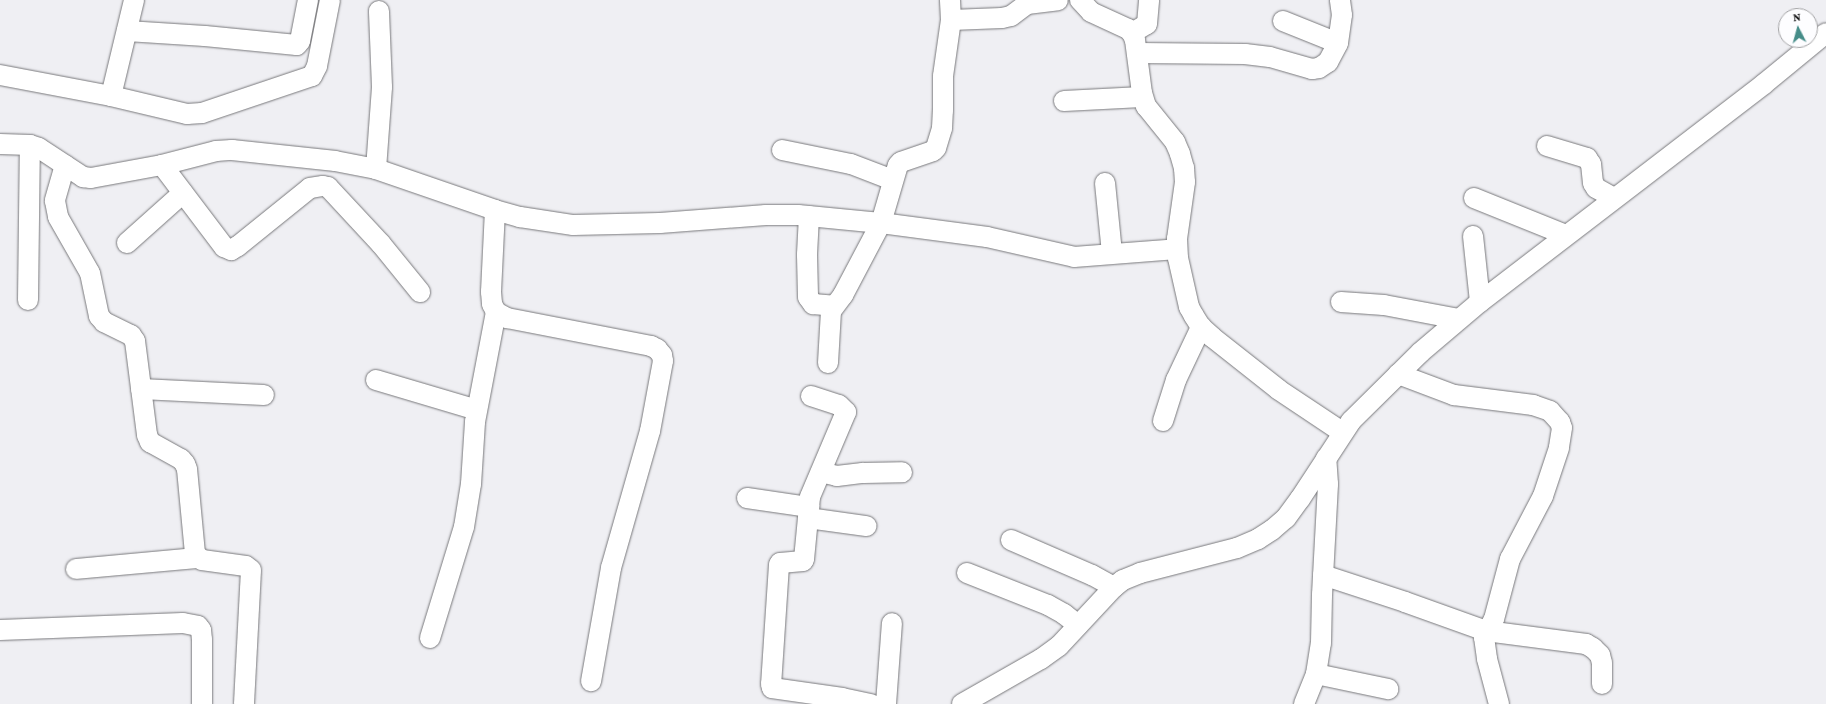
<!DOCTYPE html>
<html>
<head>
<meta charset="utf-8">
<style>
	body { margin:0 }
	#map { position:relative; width:1826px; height:704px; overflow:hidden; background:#efeff3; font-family:"Crimson Pro",serif }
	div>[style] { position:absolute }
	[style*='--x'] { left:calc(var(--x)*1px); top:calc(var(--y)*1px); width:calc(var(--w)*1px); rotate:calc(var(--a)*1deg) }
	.roads { filter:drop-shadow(0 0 1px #78787b) drop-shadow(0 0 1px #78787b) }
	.minor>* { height:20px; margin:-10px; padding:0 10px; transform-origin:10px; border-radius:10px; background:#fff }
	span { translate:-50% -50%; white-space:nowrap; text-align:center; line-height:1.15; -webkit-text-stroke:4px #fdfdff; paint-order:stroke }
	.north { position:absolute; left:1778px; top:8px; width:40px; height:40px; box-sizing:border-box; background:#fdfdff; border:1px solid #a2a2a4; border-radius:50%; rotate:354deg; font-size:11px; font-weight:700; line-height:16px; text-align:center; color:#1a1a1b }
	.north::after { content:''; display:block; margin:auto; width:14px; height:18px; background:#458c88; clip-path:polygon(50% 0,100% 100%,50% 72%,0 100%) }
</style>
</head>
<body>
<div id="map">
	<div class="roads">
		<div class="minor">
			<div style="--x:1080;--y:0;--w:16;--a:47"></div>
			<div style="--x:1091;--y:12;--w:41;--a:24.7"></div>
			<div style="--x:1128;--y:29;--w:6;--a:45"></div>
			<div style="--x:1132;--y:33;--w:8;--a:67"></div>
			<div style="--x:1135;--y:40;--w:53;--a:82.5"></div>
			<div style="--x:1142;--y:93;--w:14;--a:73"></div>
			<div style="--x:1146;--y:106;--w:46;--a:51.1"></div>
			<div style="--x:1175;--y:142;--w:13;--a:67"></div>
			<div style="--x:1180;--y:154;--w:15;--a:74"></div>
			<div style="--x:1184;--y:168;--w:14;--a:86"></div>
			<div style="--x:1185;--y:182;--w:58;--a:98"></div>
			<div style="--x:1177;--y:239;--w:19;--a:87"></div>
			<div style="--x:1178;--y:258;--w:50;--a:77.3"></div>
			<div style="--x:1189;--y:307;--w:10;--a:61"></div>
			<div style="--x:1194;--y:316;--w:13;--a:58"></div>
			<div style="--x:1201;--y:327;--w:15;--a:42"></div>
			<div style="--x:1212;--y:337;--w:85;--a:38.3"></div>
			<div style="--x:1279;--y:390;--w:76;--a:33.7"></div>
			<div style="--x:951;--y:20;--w:51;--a:-2.2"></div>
			<div style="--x:1002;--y:18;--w:9;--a:-13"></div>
			<div style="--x:1011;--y:16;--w:20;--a:-37"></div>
			<div style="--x:1027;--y:4;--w:31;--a:-7"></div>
			<div style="--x:1283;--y:21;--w:59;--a:21.8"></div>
			<div style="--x:127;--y:31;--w:78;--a:3.7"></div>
			<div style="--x:205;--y:36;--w:92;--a:5.6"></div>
			<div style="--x:297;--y:45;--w:5;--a:-53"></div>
			<div style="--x:300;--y:41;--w:42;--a:-79"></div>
			<div style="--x:1132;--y:33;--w:17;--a:-31"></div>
			<div style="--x:1147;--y:24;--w:24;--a:-85"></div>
			<div style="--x:1137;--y:53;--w:108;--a:0.5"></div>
			<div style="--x:1245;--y:54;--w:25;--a:7"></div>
			<div style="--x:1270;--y:57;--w:44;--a:15.9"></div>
			<div style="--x:1312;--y:69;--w:7;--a:-8"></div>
			<div style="--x:1319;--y:68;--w:11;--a:-34"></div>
			<div style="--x:1328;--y:62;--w:21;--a:-62"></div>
			<div style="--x:1338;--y:43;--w:28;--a:-82"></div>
			<div style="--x:1342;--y:15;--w:15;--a:-98"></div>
			<div style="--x:0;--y:75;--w:113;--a:10.7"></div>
			<div style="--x:111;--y:96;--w:78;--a:13.3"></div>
			<div style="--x:187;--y:114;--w:15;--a:-4"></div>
			<div style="--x:202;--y:113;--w:116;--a:-18.6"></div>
			<div style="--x:312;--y:76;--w:11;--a:-63"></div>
			<div style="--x:317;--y:66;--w:67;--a:-78.9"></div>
			<div style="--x:111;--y:96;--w:99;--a:-76.5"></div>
			<div style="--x:1064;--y:101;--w:78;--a:-2.9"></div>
			<div style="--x:0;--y:144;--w:30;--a:2"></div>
			<div style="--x:30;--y:145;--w:9;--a:18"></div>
			<div style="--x:39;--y:148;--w:53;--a:33.4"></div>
			<div style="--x:83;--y:177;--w:8;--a:7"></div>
			<div style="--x:91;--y:178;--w:72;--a:-10.4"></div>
			<div style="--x:162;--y:165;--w:56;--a:-14.5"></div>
			<div style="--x:216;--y:151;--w:16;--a:-4"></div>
			<div style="--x:232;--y:150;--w:104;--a:6.1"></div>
			<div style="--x:335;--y:161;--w:42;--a:11"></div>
			<div style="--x:376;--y:169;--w:126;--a:19"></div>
			<div style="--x:495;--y:210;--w:26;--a:16"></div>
			<div style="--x:520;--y:217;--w:54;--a:8.6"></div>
			<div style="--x:573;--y:225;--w:87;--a:-1.3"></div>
			<div style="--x:660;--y:223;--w:106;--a:-4.3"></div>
			<div style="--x:766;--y:215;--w:32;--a:0"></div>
			<div style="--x:798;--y:215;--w:83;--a:5.5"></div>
			<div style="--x:881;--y:223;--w:107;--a:7.5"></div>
			<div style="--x:987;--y:237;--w:89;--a:12.9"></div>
			<div style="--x:1074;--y:257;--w:103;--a:-4.4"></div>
			<div style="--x:1547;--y:146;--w:42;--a:16.7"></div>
			<div style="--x:1587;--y:158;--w:7;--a:56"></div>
			<div style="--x:1591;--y:164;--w:19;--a:84"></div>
			<div style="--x:1593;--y:183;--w:6;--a:59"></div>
			<div style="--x:1596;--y:188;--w:21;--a:29"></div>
			<div style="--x:782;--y:150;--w:70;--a:11.5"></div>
			<div style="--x:851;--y:164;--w:45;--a:20.9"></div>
			<div style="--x:65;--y:165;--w:37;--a:106"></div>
			<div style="--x:55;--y:201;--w:16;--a:79"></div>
			<div style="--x:58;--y:217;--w:64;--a:60.3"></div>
			<div style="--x:90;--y:273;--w:44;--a:78.2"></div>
			<div style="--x:99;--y:316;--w:8;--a:50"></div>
			<div style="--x:104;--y:322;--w:30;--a:26"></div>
			<div style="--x:131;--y:335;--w:7;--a:56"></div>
			<div style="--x:135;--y:341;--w:95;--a:82.7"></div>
			<div style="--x:147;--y:435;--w:8;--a:67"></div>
			<div style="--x:150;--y:442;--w:35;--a:29"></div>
			<div style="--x:181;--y:459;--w:6;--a:51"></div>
			<div style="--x:185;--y:464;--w:5;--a:68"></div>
			<div style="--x:187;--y:469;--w:85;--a:84.6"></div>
			<div style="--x:195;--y:554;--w:9;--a:41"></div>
			<div style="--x:202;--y:560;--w:44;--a:7.8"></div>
			<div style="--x:246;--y:566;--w:6;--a:39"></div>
			<div style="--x:251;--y:570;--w:134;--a:93"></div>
			<div style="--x:162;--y:165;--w:103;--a:52.9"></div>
			<div style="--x:224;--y:247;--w:8;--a:23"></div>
			<div style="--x:231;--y:250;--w:8;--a:-30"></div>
			<div style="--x:238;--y:246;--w:92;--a:-38.9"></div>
			<div style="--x:310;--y:188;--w:13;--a:-9"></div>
			<div style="--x:323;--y:186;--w:5;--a:11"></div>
			<div style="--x:328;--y:187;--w:78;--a:47.1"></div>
			<div style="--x:381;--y:244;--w:62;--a:50.9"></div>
			<div style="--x:376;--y:169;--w:82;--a:-85.8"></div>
			<div style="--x:382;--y:87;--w:76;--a:-92.3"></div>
			<div style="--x:1105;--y:183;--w:70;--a:84.3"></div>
			<div style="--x:1474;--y:198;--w:99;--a:21.9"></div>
			<div style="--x:495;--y:210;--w:82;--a:92.8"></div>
			<div style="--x:491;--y:292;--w:12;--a:85"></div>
			<div style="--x:492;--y:304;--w:9;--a:63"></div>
			<div style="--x:496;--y:312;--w:13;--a:29"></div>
			<div style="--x:507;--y:318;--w:147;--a:11"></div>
			<div style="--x:651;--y:346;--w:7;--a:27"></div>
			<div style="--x:657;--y:349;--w:8;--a:50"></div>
			<div style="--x:662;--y:355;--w:6;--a:81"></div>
			<div style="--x:663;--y:361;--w:71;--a:100.5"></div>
			<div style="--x:650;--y:431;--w:142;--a:105.9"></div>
			<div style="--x:611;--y:568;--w:115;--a:100"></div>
			<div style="--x:809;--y:216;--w:39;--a:93"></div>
			<div style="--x:807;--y:255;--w:42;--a:88.6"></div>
			<div style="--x:808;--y:297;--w:9;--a:54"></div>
			<div style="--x:813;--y:304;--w:21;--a:5"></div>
			<div style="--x:1473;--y:236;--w:66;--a:83.9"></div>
			<div style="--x:127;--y:243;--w:75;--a:-41.8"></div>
			<div style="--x:28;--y:300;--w:155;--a:-89.3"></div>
			<div style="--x:1341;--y:302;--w:43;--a:4"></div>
			<div style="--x:1384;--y:305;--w:75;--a:10.7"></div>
			<div style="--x:828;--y:363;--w:52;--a:-86.7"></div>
			<div style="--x:831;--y:311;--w:20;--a:-53"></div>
			<div style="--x:843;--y:295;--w:81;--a:-62.2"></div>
			<div style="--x:881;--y:223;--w:60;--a:-73.7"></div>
			<div style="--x:898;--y:165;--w:4;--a:-45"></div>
			<div style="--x:901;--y:162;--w:34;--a:-19"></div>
			<div style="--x:933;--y:151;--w:4;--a:-45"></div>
			<div style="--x:936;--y:148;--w:21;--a:-73"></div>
			<div style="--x:942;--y:128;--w:18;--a:-87"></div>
			<div style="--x:943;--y:110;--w:34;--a:-90"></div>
			<div style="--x:943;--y:76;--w:57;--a:-81.9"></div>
			<div style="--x:951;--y:20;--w:20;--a:-93"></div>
			<div style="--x:1398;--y:374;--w:60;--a:20.6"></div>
			<div style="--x:1454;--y:395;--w:80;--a:7.2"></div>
			<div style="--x:1533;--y:405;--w:18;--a:19"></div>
			<div style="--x:1550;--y:411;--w:15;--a:48"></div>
			<div style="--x:1560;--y:422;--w:6;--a:72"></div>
			<div style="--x:1562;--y:428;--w:20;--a:99"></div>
			<div style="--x:1559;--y:448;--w:51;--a:108.4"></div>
			<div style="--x:1543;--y:496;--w:71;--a:117.6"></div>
			<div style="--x:1510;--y:559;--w:62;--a:104.9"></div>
			<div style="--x:1494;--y:619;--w:21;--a:119"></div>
			<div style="--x:1484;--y:637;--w:22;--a:82"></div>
			<div style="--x:1487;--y:659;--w:47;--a:75.1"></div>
			<div style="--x:376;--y:380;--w:105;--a:16.5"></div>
			<div style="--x:141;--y:389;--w:123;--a:2.8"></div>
			<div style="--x:811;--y:396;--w:29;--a:18"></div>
			<div style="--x:839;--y:405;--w:10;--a:45"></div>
			<div style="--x:846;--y:412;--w:92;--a:113"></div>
			<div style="--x:810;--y:497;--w:62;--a:95.5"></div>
			<div style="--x:804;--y:559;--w:2;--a:117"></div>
			<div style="--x:803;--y:561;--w:23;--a:175"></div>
			<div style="--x:780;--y:563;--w:2;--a:117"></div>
			<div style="--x:779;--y:565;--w:119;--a:93.8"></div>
			<div style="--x:771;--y:684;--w:4;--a:76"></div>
			<div style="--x:772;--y:688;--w:71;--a:8.1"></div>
			<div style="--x:842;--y:698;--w:30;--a:12"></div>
			<div style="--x:1163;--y:421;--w:43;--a:-72.4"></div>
			<div style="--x:1176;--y:380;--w:59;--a:-64.7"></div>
			<div style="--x:821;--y:472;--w:16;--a:14"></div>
			<div style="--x:837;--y:476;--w:26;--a:-7"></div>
			<div style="--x:863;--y:473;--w:39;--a:-1"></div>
			<div style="--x:747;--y:498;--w:63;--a:8.3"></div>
			<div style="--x:808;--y:518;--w:59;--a:7.9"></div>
			<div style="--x:1011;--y:540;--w:88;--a:23.4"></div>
			<div style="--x:1092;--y:575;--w:25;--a:29"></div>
			<div style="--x:76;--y:569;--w:122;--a:-5.2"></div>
			<div style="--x:967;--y:573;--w:87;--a:21.6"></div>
			<div style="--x:1048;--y:605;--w:18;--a:29"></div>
			<div style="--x:1064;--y:614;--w:18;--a:38"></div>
			<div style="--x:1323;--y:575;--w:86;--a:18.2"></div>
			<div style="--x:1405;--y:602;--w:86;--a:19.7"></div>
			<div style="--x:1486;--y:631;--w:101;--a:7.4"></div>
			<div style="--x:1586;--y:644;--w:8;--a:30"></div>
			<div style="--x:1593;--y:648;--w:10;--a:45"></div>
			<div style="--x:1600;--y:655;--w:8;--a:76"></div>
			<div style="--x:1602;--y:663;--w:21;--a:90"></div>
			<div style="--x:0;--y:630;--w:183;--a:-2.2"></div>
			<div style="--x:183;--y:623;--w:15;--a:11"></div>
			<div style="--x:198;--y:626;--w:5;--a:53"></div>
			<div style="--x:201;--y:630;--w:10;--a:84"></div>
			<div style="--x:202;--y:640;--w:64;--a:90"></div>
			<div style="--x:430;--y:638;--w:116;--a:-73"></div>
			<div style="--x:464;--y:527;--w:44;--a:-80.8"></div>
			<div style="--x:471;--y:484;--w:62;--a:-86.3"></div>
			<div style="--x:475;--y:422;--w:112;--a:-79.2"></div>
			<div style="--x:1316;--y:674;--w:74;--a:11.8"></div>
			<div style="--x:886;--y:704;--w:81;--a:-85.8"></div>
			<div style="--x:962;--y:704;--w:91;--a:-29.7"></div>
			<div style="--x:1041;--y:659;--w:22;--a:-36"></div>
			<div style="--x:1059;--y:646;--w:81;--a:-47"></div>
			<div style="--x:1114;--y:587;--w:11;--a:-38"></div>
			<div style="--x:1123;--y:580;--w:18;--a:-22"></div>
			<div style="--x:1140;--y:573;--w:100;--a:-14.5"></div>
			<div style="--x:1237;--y:548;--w:23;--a:-23"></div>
			<div style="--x:1258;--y:539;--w:17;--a:-33"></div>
			<div style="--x:1272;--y:530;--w:18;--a:-41"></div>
			<div style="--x:1286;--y:518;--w:24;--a:-54"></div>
			<div style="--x:1300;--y:499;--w:93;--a:-56.8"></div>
			<div style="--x:1351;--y:421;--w:98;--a:-44.6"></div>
			<div style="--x:1421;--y:352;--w:77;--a:-40.3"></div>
			<div style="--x:1480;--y:302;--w:358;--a:-37.5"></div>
			<div style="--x:1764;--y:84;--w:80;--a:-39.4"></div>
			<div style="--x:1304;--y:704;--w:32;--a:-68"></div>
			<div style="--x:1316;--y:674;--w:31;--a:-81"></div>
			<div style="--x:1321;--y:643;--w:48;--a:-88.8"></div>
			<div style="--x:1322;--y:595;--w:111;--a:-86.9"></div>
			<div style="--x:1328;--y:484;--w:26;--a:-94"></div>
		</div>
	</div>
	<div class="north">N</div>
</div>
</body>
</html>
